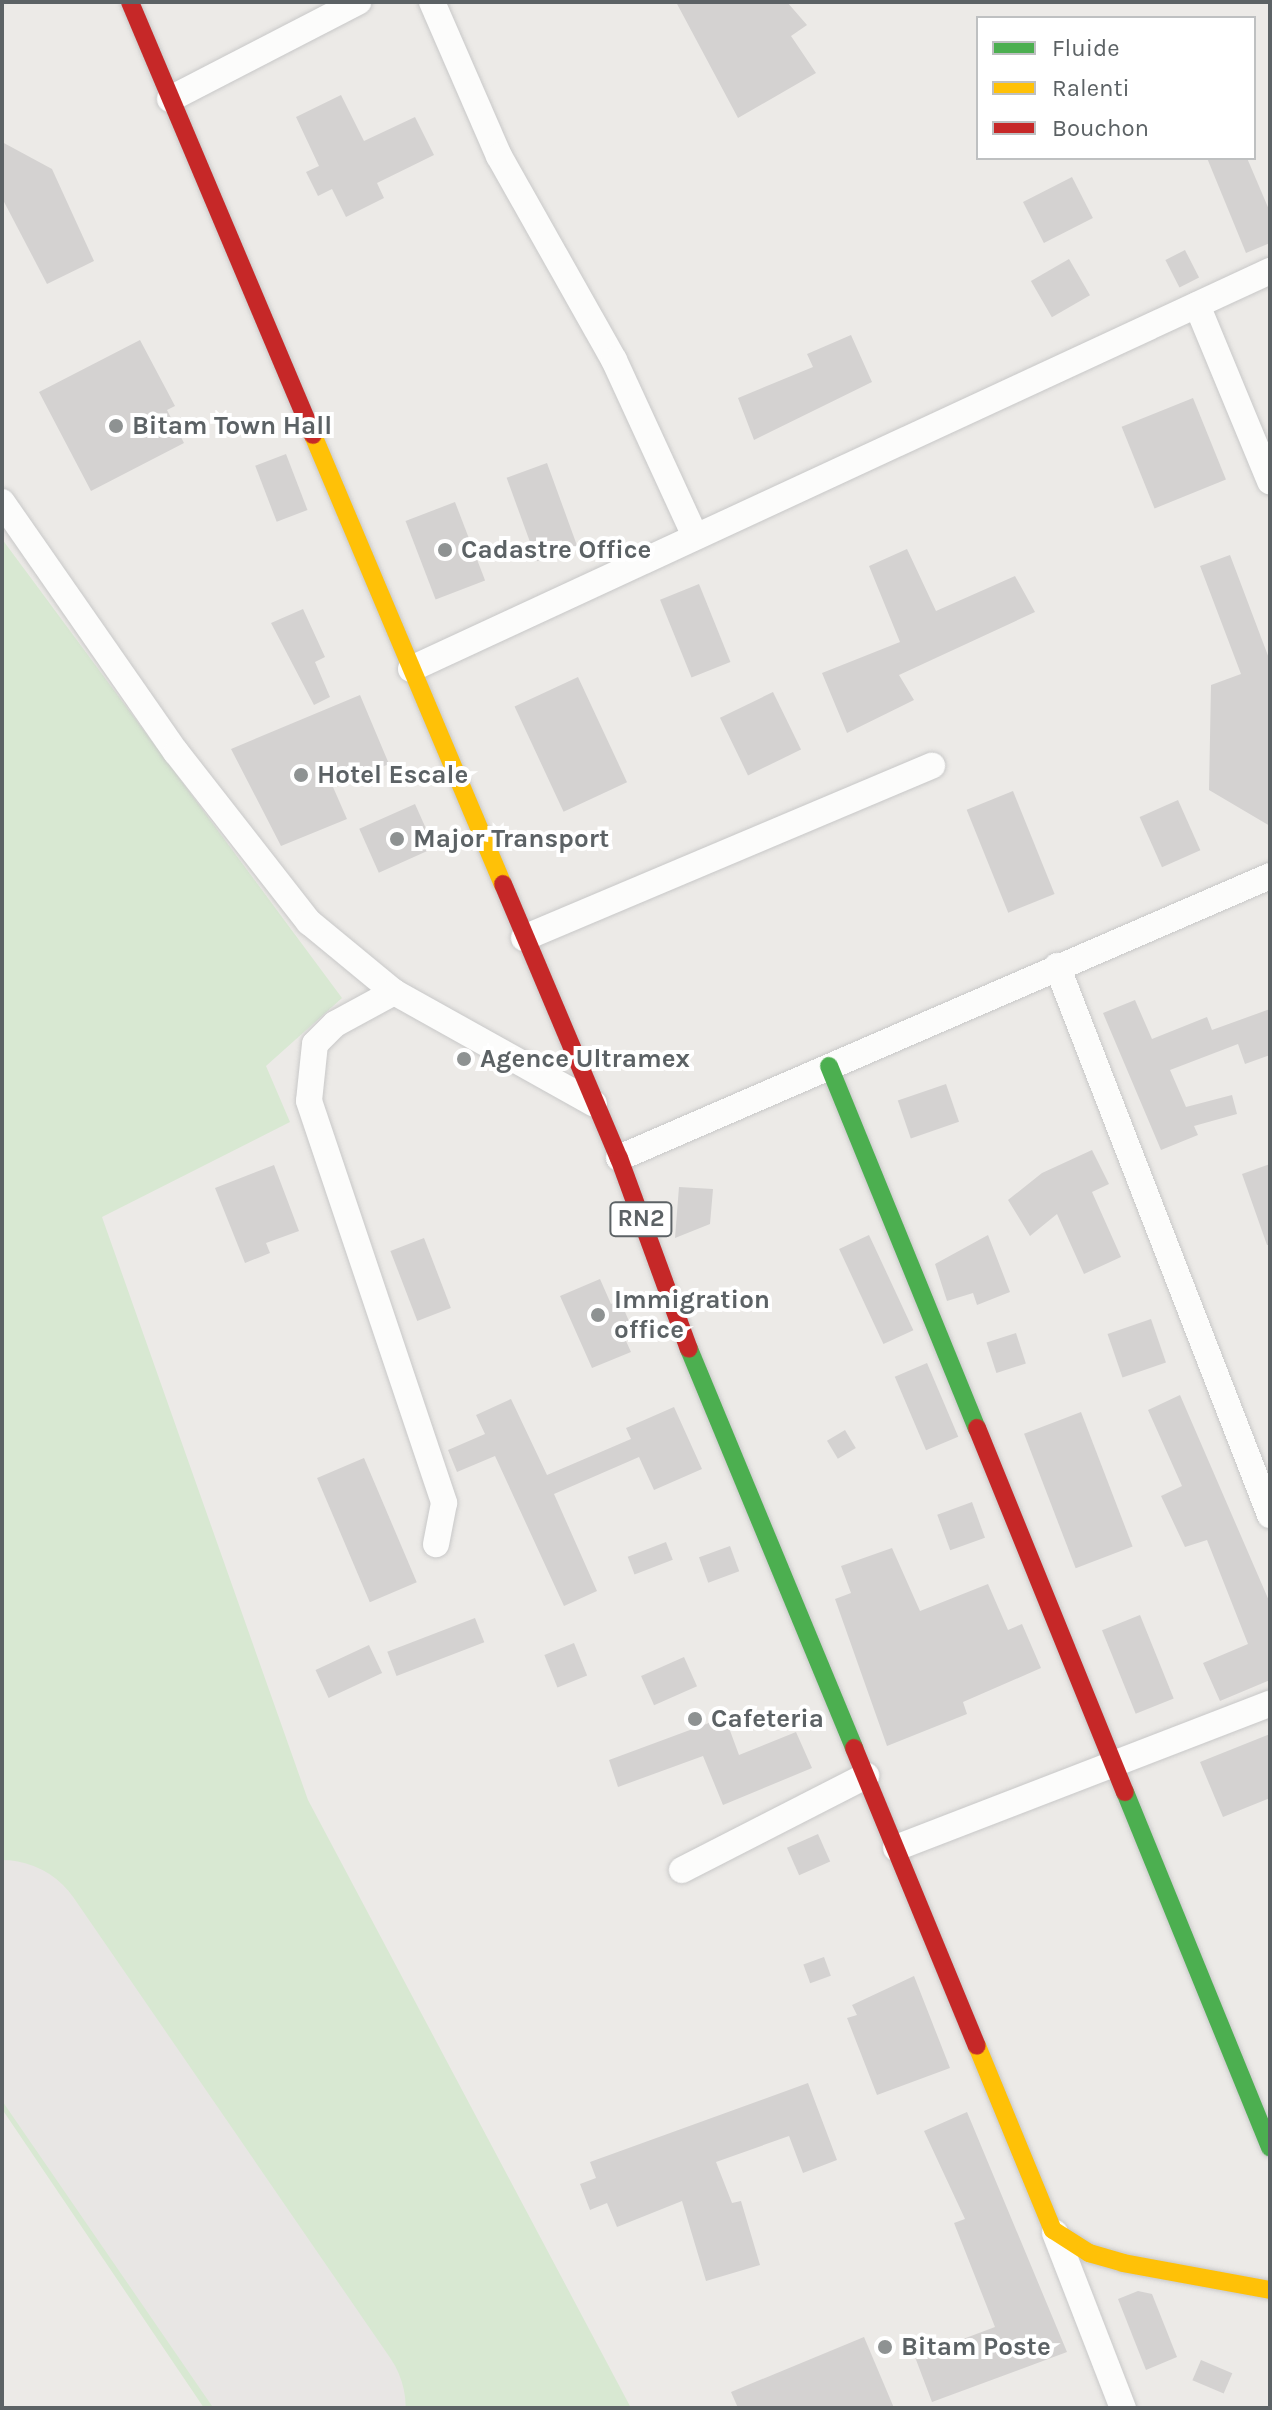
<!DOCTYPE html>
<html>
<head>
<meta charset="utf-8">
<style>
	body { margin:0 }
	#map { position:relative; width:1272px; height:2410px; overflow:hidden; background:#eceae7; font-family:Karla,sans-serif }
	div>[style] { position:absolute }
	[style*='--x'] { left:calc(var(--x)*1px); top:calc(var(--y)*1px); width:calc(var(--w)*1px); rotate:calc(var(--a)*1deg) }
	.green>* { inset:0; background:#d8e8d2 }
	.runway>* { height:174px; margin:-87px; padding:0 87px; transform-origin:87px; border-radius:87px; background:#e8e6e4 }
	.building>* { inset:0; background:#d4d2d1; transform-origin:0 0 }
	.roads { filter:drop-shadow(0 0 2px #c8c8c8) drop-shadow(0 0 2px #c8c8c8) }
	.street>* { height:26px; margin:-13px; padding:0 13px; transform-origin:13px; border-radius:13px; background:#fcfcfb }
	.fast>* { height:18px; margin:-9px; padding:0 9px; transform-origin:9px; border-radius:9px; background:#4caf50 }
	.slow>* { height:18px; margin:-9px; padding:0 9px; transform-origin:9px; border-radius:9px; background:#ffc107 }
	.jam>* { height:18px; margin:-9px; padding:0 9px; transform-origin:9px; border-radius:9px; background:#c62828 }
	.dots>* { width:22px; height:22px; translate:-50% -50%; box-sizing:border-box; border:4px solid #fff; border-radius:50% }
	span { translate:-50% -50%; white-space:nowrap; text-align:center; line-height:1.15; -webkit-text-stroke:8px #fff; paint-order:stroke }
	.shield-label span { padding:2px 6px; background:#fff; border:2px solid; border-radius:6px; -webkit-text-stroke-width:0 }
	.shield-label { font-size:24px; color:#5c6265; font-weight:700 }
	.poi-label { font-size:26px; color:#5c6265; font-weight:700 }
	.left { translate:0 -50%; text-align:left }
	.frame { position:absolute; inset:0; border:4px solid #5c6265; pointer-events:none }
	.legend { position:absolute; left:976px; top:16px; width:280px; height:144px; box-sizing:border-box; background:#fff; border:2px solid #bec0c1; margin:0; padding:10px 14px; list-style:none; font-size:24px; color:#5c6265 }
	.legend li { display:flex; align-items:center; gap:16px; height:40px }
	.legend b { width:40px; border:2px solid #bec0c1 }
</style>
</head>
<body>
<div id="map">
	<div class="green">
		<div style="clip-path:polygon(2px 539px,342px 998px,266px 1066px,290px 1122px,102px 1217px,308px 1800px,631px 2408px,204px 2408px,2px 2109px)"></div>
	</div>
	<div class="runway">
		<div style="--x:2;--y:1947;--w:559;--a:55.49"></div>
	</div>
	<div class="building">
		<div style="clip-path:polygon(676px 2px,787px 2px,807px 25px,791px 36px,816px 73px,738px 118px)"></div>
		<div style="clip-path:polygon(341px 95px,364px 141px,415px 117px,434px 155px,377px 183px,384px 198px,346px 217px,332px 189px,318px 196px,306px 172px,319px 166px,296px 117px)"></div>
		<div style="clip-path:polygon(2px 142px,52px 169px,94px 261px,47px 284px,2px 198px)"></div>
		<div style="clip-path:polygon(1207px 158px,1247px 158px,1270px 212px,1270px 243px,1246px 253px)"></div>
		<div style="left:1072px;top:177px;width:46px;height:55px;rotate:63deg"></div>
		<div style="left:1185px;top:250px;width:31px;height:22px;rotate:63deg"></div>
		<div style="left:1069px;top:259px;width:42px;height:44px;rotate:60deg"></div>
		<div style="clip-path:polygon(851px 335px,872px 382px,754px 440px,738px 398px,813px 367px,807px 354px)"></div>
		<div style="clip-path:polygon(140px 340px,175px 406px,167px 410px,184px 443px,91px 491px,39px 392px)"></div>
		<div style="left:1193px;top:398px;width:88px;height:77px;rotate:68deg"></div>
		<div style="left:286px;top:454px;width:60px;height:33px;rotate:69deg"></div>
		<div style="left:547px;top:463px;width:89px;height:43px;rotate:70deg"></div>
		<div style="left:455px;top:502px;width:84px;height:53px;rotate:69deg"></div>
		<div style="clip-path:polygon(907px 549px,936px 611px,1015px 576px,1035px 612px,899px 675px,914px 700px,847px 733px,822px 673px,900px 642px,869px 566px)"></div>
		<div style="clip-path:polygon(1230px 555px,1270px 661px,1270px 826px,1209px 790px,1211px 685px,1241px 674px,1200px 566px)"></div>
		<div style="left:699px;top:584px;width:84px;height:42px;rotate:68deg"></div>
		<div style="clip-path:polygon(303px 609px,325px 657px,315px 662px,330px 697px,314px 705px,271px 623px)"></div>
		<div style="left:578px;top:677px;width:116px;height:70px;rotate:65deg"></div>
		<div style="left:773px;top:692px;width:64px;height:59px;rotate:64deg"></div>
		<div style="clip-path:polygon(360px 695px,389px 764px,333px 787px,347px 819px,281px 846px,231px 749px)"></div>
		<div style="left:1013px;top:791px;width:111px;height:50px;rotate:68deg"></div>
		<div style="left:1178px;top:800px;width:55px;height:42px;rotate:66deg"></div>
		<div style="left:415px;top:804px;width:48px;height:61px;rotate:66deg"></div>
		<div style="clip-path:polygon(1135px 1000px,1152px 1039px,1207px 1017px,1212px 1030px,1270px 1009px,1270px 1055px,1245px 1064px,1238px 1044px,1170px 1070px,1186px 1107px,1232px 1095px,1237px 1114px,1194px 1126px,1198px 1135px,1161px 1150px,1103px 1013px)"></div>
		<div style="left:946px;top:1084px;width:40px;height:51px;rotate:71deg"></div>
		<div style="clip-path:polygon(1092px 1150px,1109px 1184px,1092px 1192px,1121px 1257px,1084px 1274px,1057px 1214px,1030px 1236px,1008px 1200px,1042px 1173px)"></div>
		<div style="clip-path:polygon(1270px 1164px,1270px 1245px,1267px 1245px,1242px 1174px)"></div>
		<div style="clip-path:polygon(274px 1165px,299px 1231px,266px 1243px,270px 1253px,245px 1263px,215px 1188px)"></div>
		<div style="clip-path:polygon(679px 1187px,713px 1189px,710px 1224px,675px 1238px)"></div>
		<div style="left:869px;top:1235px;width:105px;height:33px;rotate:65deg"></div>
		<div style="clip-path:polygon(988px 1235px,1010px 1292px,977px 1305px,973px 1293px,947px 1301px,935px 1264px)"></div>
		<div style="left:424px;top:1238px;width:75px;height:36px;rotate:69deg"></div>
		<div style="clip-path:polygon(600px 1279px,611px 1304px,620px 1300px,631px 1326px,621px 1330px,631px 1352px,592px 1368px,560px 1296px)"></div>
		<div style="left:1151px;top:1319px;width:46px;height:46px;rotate:71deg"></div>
		<div style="left:1016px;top:1333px;width:32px;height:31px;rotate:72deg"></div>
		<div style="left:927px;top:1363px;width:80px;height:35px;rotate:67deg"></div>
		<div style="clip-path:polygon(1180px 1395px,1270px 1603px,1270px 1680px,1220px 1701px,1203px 1663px,1248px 1644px,1207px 1540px,1185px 1547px,1161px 1496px,1182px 1486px,1148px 1410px)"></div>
		<div style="clip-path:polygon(511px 1399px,547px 1475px,631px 1439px,626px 1428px,674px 1407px,702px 1469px,654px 1490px,639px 1457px,554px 1494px,597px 1591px,564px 1606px,495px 1456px,457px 1472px,448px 1450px,485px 1434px,476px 1415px)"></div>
		<div style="left:1081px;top:1412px;width:144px;height:61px;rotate:69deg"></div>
		<div style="left:845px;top:1430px;width:21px;height:21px;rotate:59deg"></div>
		<div style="left:364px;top:1458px;width:135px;height:51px;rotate:67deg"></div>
		<div style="left:972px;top:1502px;width:38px;height:37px;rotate:70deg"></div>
		<div style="left:666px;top:1542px;width:19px;height:41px;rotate:69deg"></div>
		<div style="left:730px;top:1546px;width:27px;height:33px;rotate:70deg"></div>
		<div style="clip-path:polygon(892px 1548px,920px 1611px,988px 1584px,1008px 1630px,1022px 1624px,1041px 1668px,963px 1702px,967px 1714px,887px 1746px,835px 1599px,851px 1593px,841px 1566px)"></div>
		<div style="left:1140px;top:1615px;width:90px;height:41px;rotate:68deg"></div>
		<div style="left:475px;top:1618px;width:26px;height:94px;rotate:69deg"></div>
		<div style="left:574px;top:1643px;width:35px;height:32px;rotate:68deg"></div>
		<div style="left:369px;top:1645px;width:31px;height:59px;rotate:65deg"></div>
		<div style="left:684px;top:1657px;width:32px;height:47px;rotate:66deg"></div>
		<div style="clip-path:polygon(725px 1717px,739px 1755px,796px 1732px,812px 1768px,723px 1805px,703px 1756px,618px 1787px,609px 1760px)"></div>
		<div style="clip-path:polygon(1270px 1734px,1270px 1798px,1223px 1817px,1200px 1762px)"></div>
		<div style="left:818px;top:1834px;width:30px;height:34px;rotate:66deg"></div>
		<div style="left:824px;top:1957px;width:20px;height:22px;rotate:70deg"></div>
		<div style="clip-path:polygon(914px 1976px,950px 2068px,877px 2095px,847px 2018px,857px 2015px,852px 2005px)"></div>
		<div style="clip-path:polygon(808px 2083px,837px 2160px,803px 2173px,789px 2136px,716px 2162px,732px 2203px,741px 2201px,760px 2265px,706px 2281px,682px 2201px,617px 2227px,607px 2203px,590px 2210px,580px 2184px,596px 2178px,590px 2162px)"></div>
		<div style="clip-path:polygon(967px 2112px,1067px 2352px,932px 2402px,915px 2357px,995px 2327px,954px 2223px,965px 2219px,924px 2131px)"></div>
		<div style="clip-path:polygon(1138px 2291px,1152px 2294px,1177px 2357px,1146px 2370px,1118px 2299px)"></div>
		<div style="clip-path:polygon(864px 2337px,894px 2408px,738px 2408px,731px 2392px)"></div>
		<div style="left:1201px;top:2360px;width:34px;height:22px;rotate:23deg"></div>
	</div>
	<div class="roads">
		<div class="street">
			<div style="--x:432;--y:2;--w:168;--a:66.5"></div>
			<div style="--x:499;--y:156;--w:234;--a:60.6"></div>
			<div style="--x:614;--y:360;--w:192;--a:65.3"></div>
			<div style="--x:170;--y:99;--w:212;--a:-27.3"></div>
			<div style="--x:1197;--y:305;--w:191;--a:67.5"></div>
			<div style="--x:2;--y:502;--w:305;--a:55.2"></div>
			<div style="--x:176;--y:752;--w:216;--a:52"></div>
			<div style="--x:309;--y:922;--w:110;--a:39.5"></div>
			<div style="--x:394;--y:992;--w:229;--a:29.2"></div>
			<div style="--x:411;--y:669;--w:947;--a:-24.86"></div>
			<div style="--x:524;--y:938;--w:443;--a:-22.9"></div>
			<div style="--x:1057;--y:966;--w:589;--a:68.79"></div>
			<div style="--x:394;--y:992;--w:67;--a:151.5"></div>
			<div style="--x:335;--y:1024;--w:28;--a:135"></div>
			<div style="--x:315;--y:1044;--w:57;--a:96"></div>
			<div style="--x:309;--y:1101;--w:424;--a:71.4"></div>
			<div style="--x:444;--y:1503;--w:42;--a:101"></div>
			<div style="--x:619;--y:1158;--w:709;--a:-23.42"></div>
			<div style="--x:896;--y:1848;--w:401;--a:-21.1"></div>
			<div style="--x:682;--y:1870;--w:207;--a:-27.1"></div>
			<div style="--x:1055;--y:2233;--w:188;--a:68.8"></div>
		</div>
		<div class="fast">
			<div style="--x:829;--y:1066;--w:391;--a:67.8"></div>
			<div style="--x:689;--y:1349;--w:432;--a:67.5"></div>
			<div style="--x:1125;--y:1792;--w:384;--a:67.8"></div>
		</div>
		<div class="slow">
			<div style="--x:313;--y:435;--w:488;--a:67.1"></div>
			<div style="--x:977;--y:2046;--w:199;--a:67.6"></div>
			<div style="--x:1053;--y:2230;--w:43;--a:32.6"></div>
			<div style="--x:1089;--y:2253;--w:35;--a:16"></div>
			<div style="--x:1123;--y:2263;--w:149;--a:10.4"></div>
		</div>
		<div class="jam">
			<div style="--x:130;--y:2;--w:470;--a:67.1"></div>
			<div style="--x:503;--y:884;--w:298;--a:67.1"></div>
			<div style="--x:619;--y:1158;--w:203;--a:69.9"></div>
			<div style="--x:977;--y:1428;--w:393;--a:67.9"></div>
			<div style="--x:854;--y:1748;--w:322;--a:67.6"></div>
		</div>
	</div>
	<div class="dots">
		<div style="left:116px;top:426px;background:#8e9292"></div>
		<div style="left:445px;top:550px;background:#8e9292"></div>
		<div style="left:301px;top:775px;background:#8e9292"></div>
		<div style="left:397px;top:839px;background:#8e9292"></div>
		<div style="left:464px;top:1059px;background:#8e9292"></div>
		<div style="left:598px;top:1315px;background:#8e9292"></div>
		<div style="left:695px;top:1719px;background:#8e9292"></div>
		<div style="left:885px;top:2347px;background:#8e9292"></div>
	</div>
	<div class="shield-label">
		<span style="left:641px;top:1219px">RN2</span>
	</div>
	<div class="poi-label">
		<span class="left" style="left:132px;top:426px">Bitam Town Hall</span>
		<span class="left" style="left:461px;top:550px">Cadastre Office</span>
		<span class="left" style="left:317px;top:775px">Hotel Escale</span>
		<span class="left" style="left:413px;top:839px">Major Transport</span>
		<span class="left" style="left:480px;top:1059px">Agence Ultramex</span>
		<span class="left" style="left:614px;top:1315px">Immigration<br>office</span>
		<span class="left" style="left:711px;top:1719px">Cafeteria</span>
		<span class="left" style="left:901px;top:2347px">Bitam Poste</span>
	</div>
	<div class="frame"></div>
	<ul class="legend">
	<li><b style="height:10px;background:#4caf50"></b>Fluide</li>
	<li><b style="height:10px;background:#ffc107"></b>Ralenti</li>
	<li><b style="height:10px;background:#c62828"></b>Bouchon</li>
	</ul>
</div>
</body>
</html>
